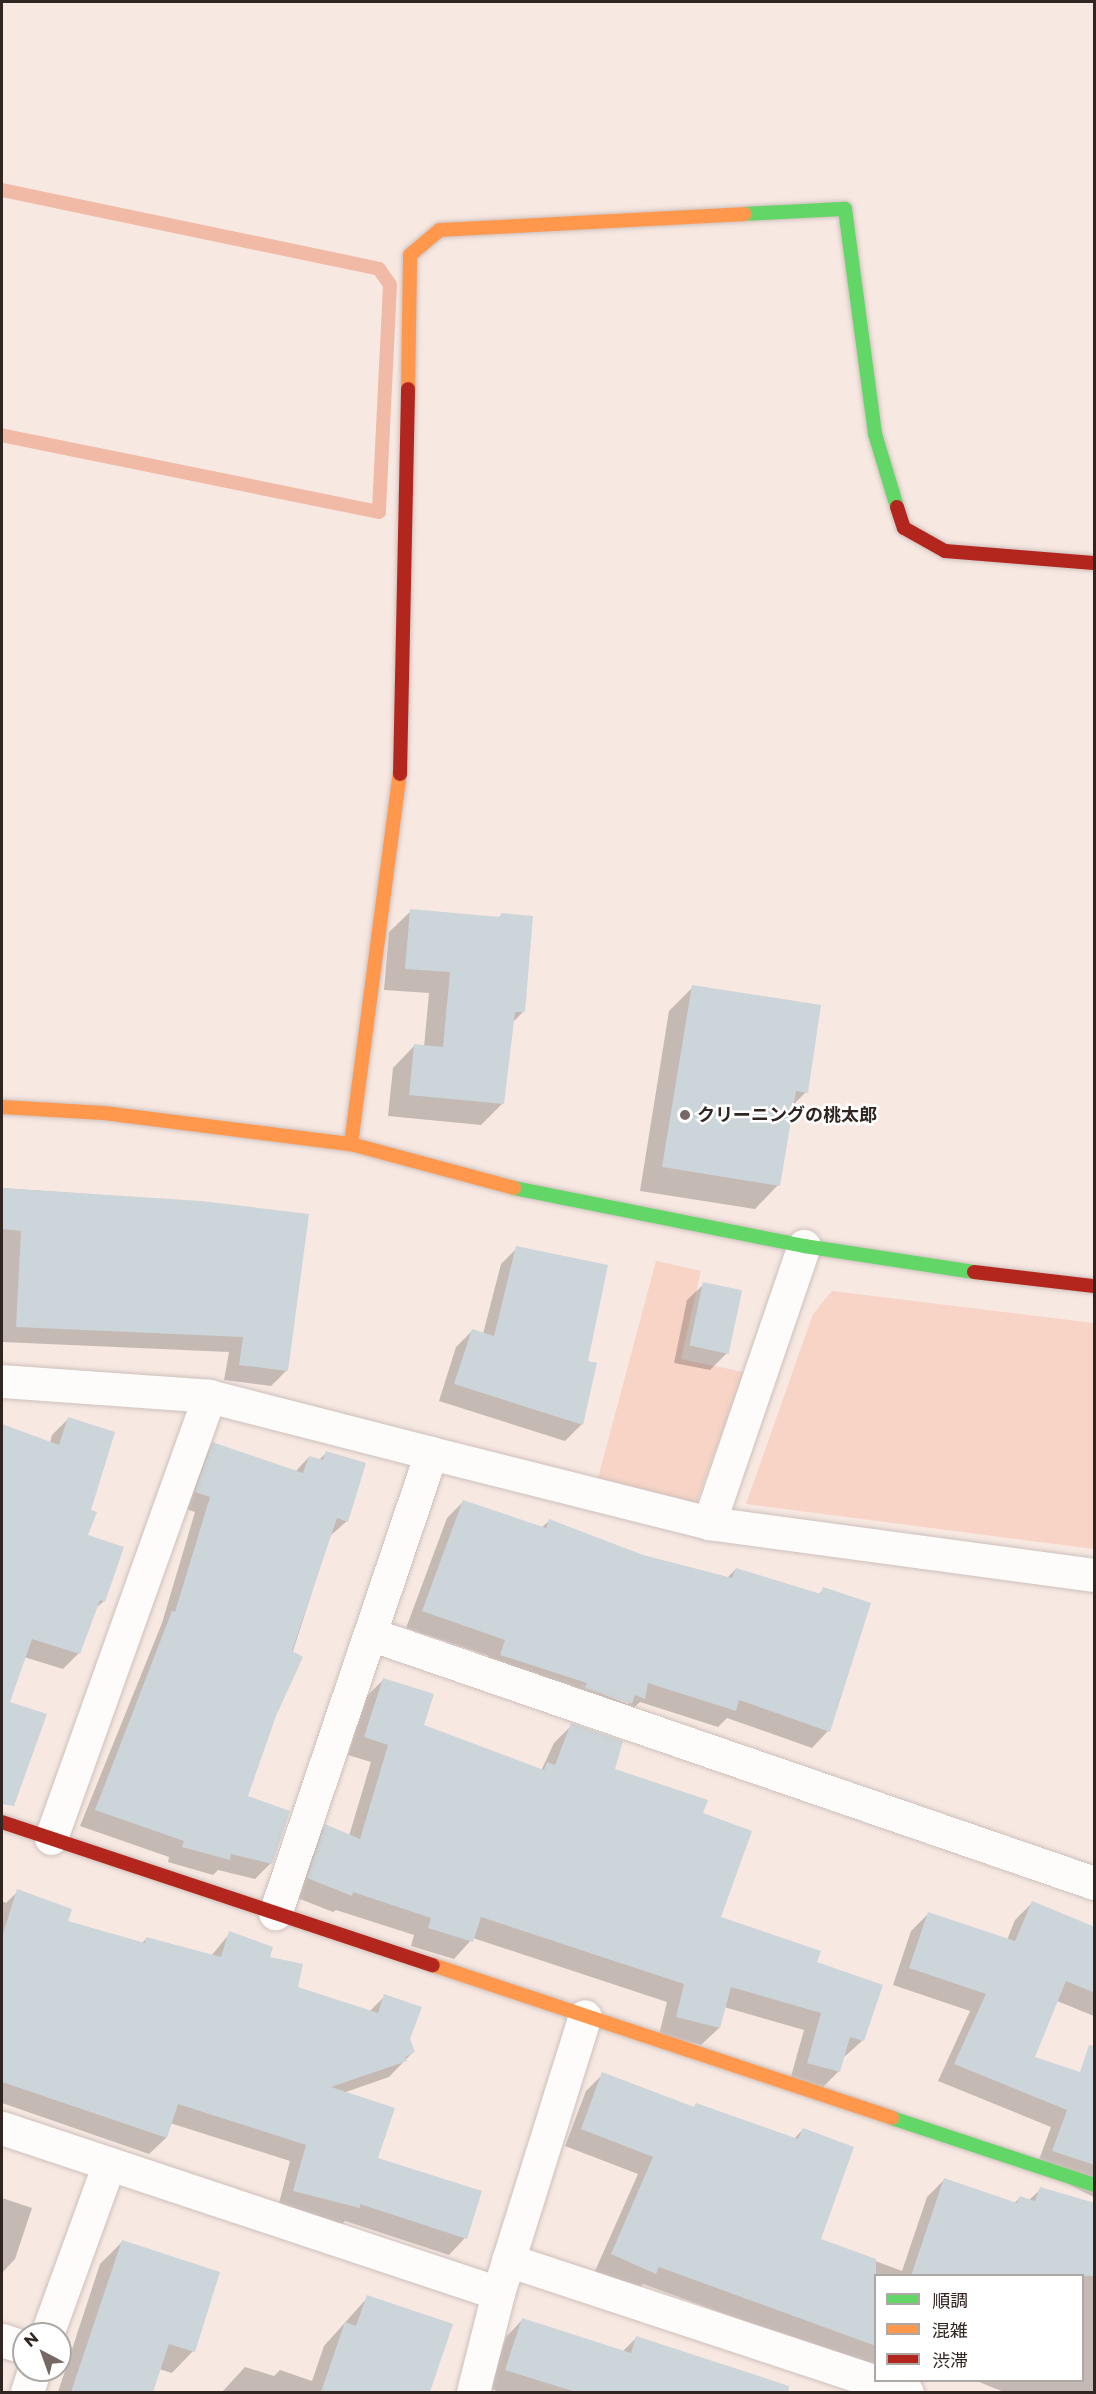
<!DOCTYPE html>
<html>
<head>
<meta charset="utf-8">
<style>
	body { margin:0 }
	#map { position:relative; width:1096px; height:2394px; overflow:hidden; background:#f7e8e2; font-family:Montserrat,"Noto Sans JP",sans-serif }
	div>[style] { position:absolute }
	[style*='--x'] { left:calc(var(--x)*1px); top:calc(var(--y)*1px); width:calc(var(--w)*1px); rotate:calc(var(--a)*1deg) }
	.green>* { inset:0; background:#f7d4c6 }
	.shadow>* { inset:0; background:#0003 }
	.stream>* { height:14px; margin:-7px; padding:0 7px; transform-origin:7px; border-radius:7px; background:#f1baa6 }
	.building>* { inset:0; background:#ccd5d9; transform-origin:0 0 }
	.roads { filter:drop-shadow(0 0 2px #cdc0bb) drop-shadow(0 0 2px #cdc0bb) }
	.street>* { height:33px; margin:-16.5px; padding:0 16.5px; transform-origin:16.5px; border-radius:16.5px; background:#fefcfb }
	.fast>* { height:14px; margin:-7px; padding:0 7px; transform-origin:7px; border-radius:7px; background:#63d668 }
	.slow>* { height:14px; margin:-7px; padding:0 7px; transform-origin:7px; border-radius:7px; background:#ff974d }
	.jam>* { height:14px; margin:-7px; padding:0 7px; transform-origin:7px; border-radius:7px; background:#b3261e }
	.dots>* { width:16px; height:16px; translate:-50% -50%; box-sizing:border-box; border:3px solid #fff; border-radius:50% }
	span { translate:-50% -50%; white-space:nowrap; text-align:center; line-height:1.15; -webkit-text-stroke:5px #fff; paint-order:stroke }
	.poi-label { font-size:18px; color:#312521; font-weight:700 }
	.left { translate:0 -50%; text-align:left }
	.frame { position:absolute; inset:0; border:3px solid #312521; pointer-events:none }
	.legend { position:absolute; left:874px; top:2274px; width:210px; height:108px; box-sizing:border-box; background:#fff; border:2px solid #ada8a6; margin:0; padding:8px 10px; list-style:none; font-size:18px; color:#312521 }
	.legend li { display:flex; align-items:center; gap:12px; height:30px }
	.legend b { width:30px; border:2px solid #ada8a6 }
	.north { position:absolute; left:12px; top:2322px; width:60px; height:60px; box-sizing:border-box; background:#fff; border:2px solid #ada8a6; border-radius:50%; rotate:319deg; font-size:16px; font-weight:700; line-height:24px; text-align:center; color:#312521 }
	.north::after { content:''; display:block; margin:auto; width:21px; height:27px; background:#766965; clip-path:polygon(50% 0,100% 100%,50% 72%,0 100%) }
</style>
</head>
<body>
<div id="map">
	<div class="green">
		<div style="clip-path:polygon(656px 1261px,701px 1271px,681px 1359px,744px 1372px,696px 1504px,598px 1478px)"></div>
		<div style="clip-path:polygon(832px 1291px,1094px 1323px,1094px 1549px,746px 1504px,813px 1314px)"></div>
	</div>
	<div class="shadow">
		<div style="clip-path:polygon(411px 911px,498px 918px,501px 915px,523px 1012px,512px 1023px,502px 1104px,481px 1125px,388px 1116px,393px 1068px,414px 1046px,424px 1047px,429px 993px,384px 990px,389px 932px)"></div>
		<div style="clip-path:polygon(693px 987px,806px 1092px,791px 1107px,778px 1185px,755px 1209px,640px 1191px,669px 1011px)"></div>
		<div style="clip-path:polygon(2px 1188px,201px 1202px,286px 1371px,271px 1386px,224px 1380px,229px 1352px,2px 1342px)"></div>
		<div style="clip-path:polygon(517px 1248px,586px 1362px,595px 1364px,581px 1425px,565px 1441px,439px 1401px,456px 1347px,472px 1331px,483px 1334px,501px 1264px)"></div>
		<div style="clip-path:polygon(704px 1284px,727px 1353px,710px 1370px,674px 1363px,687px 1300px)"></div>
		<div style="clip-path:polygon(68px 1419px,89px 1511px,86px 1535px,104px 1601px,95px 1609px,79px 1653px,63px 1669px,24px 1657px,8px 1702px,4px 1802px,2px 1426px,50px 1443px,52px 1435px)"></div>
		<div style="clip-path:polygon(213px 1444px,295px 1472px,309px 1457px,319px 1460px,326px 1453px,347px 1521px,330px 1536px,246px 1797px,271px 1863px,255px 1879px,218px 1870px,213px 1875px,168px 1862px,169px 1857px,80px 1826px,162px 1623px,195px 1512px,180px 1507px,197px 1459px)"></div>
		<div style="clip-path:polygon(evenodd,463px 1502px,541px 1528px,549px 1521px,642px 1556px,727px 1578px,736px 1569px,818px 1595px,824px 1589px,828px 1731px,812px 1748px,727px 1718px,718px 1727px,640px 1702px,627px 1714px,485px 1671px,489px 1656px,406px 1628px,447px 1518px,463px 1502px,578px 1684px,630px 1702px,628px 1704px,578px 1684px)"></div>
		<div style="clip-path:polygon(383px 1680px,422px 1726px,541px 1771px,554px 1743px,572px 1725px,613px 1770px,701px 1814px,719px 1918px,815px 1963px,862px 2041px,843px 2058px,839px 2071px,821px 2089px,790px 2080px,804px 2030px,724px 2007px,719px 2028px,701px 2045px,659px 2035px,667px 2002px,473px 1938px,454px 1959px,411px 1946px,414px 1935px,336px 1910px,333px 1912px,290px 1895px,308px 1844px,325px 1826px,349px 1836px,371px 1762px,348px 1755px,365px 1698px)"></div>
		<div style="clip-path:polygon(18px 1891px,66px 1922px,142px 1943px,147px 1938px,211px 1956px,230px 1933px,268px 1958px,296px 1988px,369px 2012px,385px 1996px,413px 2052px,389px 2077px,343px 2093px,376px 2158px,465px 2238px,449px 2255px,345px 2221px,342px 2224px,278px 2207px,290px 2161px,170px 2123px,166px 2138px,149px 2154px,2px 2103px,2px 1901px,6px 1903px)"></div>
		<div style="clip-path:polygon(1032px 1903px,1094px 1928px,1094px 2016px,1057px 2001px,1033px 2058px,1094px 2079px,1094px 2197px,1036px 2168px,1051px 2127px,938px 2081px,970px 2011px,893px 1985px,911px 1931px,928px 1914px,1007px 1940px,1015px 1920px)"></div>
		<div style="clip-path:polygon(603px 2074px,693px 2108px,696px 2105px,794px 2139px,803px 2129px,819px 2240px,902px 2271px,927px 2197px,944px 2180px,1014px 2204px,1020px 2197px,1029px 2200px,1041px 2189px,1094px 2204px,1094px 2392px,1004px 2392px,974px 2380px,1082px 2380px,1082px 2276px,876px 2276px,876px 2369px,643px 2284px,638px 2290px,595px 2271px,638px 2174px,565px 2146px,586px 2091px)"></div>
		<div style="clip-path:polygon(2px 2198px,32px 2208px,15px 2259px,2px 2273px)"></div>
		<div style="clip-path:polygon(122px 2242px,193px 2351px,172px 2373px,159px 2369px,151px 2392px,58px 2392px,100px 2264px)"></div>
		<div style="clip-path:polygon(368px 2297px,451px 2325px,428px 2392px,222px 2392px,245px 2367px,274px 2376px,280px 2370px,312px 2381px,324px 2346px)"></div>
		<div style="clip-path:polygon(522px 2320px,622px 2352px,637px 2337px,773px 2392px,498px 2392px,489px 2387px,506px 2337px)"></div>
	</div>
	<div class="stream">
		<div style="--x:2;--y:190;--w:385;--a:11.8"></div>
		<div style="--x:379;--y:269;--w:19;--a:55"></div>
		<div style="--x:390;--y:285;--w:227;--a:92.8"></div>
		<div style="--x:379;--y:512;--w:385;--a:-168.5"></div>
	</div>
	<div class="building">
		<div style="clip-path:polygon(410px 909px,500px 917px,501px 913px,533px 916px,525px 1012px,515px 1012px,504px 1104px,409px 1095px,414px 1044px,443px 1047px,450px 972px,405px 969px)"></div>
		<div style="clip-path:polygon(692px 985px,821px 1005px,808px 1093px,796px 1091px,780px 1186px,662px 1167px)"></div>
		<div style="clip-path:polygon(2px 1188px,201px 1201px,309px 1214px,288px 1371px,239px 1365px,243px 1337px,16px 1327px,21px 1231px,2px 1229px)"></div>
		<div style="clip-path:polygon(516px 1246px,608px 1265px,588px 1361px,597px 1363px,583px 1425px,454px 1384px,472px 1329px,494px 1336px)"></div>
		<div style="left:703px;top:1282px;width:40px;height:65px;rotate:12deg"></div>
		<div style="clip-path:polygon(68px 1417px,115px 1432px,91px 1510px,97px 1512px,88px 1535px,124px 1547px,105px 1602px,100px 1600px,80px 1654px,32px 1639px,10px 1702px,47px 1714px,14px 1806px,2px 1804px,2px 1424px,59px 1445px)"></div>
		<div style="clip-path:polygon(212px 1442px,303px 1473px,309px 1456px,323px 1460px,326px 1451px,366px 1463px,348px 1522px,337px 1518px,292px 1651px,303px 1657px,276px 1716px,248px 1796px,290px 1811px,272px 1864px,231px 1854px,230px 1860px,182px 1847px,184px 1841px,95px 1810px,172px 1611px,175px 1612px,210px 1497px,195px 1492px)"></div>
		<div style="clip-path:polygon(463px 1500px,546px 1528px,549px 1519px,643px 1555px,732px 1578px,736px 1568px,821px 1594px,823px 1587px,871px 1603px,830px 1732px,739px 1700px,736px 1711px,648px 1683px,645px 1699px,635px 1695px,632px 1704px,585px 1688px,587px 1683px,500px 1655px,505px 1640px,422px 1611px)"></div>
		<div style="clip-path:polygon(383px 1678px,434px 1694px,424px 1725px,544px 1770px,547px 1762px,555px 1765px,571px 1723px,623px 1741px,615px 1769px,708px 1800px,703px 1813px,752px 1831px,721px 1917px,821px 1951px,817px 1962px,883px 1985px,864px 2041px,850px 2037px,840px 2072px,807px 2063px,821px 2013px,731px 1987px,720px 2028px,676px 2017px,684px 1984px,481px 1917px,473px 1942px,428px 1928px,431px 1918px,353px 1892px,352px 1896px,307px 1878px,325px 1824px,360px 1839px,388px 1745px,364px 1737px)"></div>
		<div style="clip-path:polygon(17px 1889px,72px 1909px,68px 1921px,145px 1943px,146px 1937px,221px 1957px,229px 1931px,273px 1947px,270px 1957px,303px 1964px,298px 1987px,378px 2013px,384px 1994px,422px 2007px,410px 2039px,415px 2052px,405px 2057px,407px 2061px,331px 2087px,395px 2108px,378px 2158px,482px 2191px,467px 2239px,360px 2204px,360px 2208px,293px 2191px,306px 2145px,178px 2104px,167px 2138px,2px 2082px,2px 1937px)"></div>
		<div style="clip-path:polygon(1032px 1901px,1095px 1927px,1095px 1993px,1066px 1981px,1035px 2057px,1080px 2072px,1089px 2045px,1095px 2046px,1095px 2165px,1052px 2151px,1067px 2110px,954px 2064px,986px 1994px,909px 1968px,928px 1912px,1015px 1941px)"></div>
		<div style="clip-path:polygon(602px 2072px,694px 2107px,696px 2103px,798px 2139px,803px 2128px,854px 2147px,821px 2239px,876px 2259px,876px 2346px,659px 2267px,656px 2274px,611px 2254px,653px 2157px,581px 2129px)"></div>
		<div style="clip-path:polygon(944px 2178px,1017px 2203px,1020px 2196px,1035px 2201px,1040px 2187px,1095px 2203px,1095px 2276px,911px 2276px)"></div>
		<div style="clip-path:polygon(122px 2240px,220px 2272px,195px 2352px,169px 2344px,153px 2392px,71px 2392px)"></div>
		<div style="clip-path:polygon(367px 2295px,453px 2324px,430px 2392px,321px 2392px,345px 2322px,356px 2326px)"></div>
		<div style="clip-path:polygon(522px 2318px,631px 2353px,636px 2336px,789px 2386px,788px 2392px,576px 2392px,505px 2370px)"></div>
	</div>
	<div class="roads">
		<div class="street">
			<div style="--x:2;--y:1381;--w:208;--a:4.1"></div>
			<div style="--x:209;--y:1396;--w:229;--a:14.4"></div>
			<div style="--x:431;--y:1453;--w:486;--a:108.7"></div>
			<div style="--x:431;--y:1453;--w:287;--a:14.1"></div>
			<div style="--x:709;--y:1523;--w:388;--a:7.7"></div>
			<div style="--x:709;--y:1523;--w:293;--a:-71.1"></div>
			<div style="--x:370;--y:1634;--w:766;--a:18.98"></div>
			<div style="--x:51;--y:1838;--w:469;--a:-70.3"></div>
			<div style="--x:2;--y:2128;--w:523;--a:18.4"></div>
			<div style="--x:508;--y:2260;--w:420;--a:18.3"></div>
			<div style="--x:47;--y:2334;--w:181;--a:-70"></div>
			<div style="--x:2;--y:2340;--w:23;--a:18"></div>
			<div style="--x:27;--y:2392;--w:23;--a:-72"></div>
			<div style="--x:473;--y:2392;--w:102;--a:-75.8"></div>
			<div style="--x:498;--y:2293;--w:290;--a:-72.6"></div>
		</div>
		<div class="fast">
			<div style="--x:745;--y:214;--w:100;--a:-2.9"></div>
			<div style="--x:845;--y:209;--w:227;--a:82.4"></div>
			<div style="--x:875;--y:434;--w:76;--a:73.2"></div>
			<div style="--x:514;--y:1188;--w:296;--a:11.3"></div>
			<div style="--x:804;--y:1246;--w:172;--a:8.7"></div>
			<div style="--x:892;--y:2118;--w:213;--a:18.3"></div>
		</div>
		<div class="slow">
			<div style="--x:408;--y:389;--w:134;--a:-89.1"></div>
			<div style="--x:410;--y:255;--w:39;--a:-40"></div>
			<div style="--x:440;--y:230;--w:305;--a:-3"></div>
			<div style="--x:2;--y:1107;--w:102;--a:3.4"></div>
			<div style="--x:104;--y:1113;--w:249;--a:7.2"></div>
			<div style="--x:351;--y:1144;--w:169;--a:15.1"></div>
			<div style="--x:351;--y:1144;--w:373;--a:-82.5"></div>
			<div style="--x:433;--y:1965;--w:484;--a:18.4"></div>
		</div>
		<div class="jam">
			<div style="--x:897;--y:507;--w:22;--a:72"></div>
			<div style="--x:904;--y:528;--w:47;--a:29.3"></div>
			<div style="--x:945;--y:551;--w:149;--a:4.6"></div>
			<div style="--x:400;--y:774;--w:385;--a:-88.8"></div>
			<div style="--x:974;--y:1272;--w:121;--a:6.7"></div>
			<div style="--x:2;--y:1822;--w:454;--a:18.4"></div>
		</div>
	</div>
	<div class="dots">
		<div style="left:685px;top:1115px;background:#766965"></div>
	</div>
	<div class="poi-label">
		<span class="left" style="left:697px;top:1115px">クリーニングの桃太郎</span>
	</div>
	<div class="frame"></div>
	<ul class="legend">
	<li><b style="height:8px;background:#63d668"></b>順調</li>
	<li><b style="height:8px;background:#ff974d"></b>混雑</li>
	<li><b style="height:8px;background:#b3261e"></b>渋滞</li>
	</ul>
	<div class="north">N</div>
</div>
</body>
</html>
